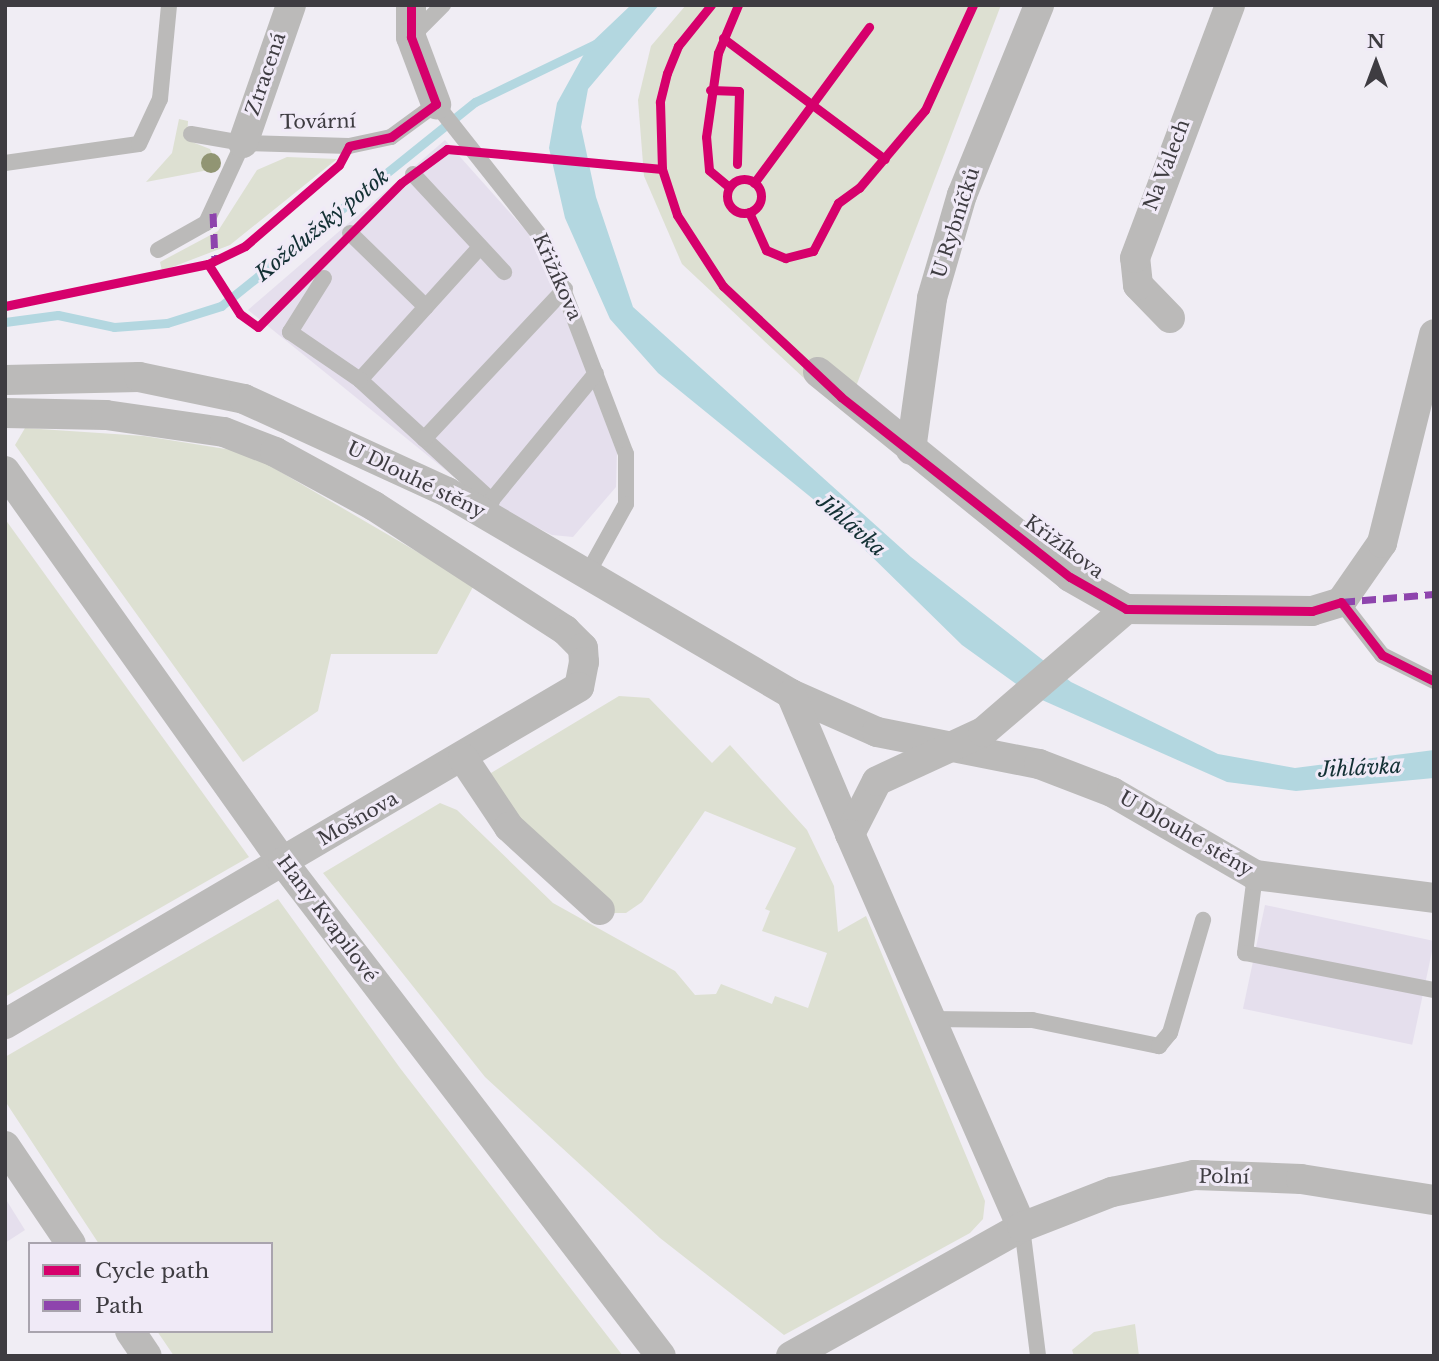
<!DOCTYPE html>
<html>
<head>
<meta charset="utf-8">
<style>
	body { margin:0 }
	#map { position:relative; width:1439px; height:1361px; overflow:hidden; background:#f0edf4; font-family:"Libre Baskerville",serif }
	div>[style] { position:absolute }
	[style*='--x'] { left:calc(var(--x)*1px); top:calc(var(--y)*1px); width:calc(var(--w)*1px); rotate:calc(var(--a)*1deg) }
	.built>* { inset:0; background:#e5dfed; transform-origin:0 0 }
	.green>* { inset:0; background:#dde0d2 }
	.water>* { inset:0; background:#b3d7e0 }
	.stream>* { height:9px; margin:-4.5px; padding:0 4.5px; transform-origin:4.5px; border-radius:4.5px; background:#b3d7e0 }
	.service>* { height:16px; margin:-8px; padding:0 8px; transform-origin:8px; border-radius:8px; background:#bbbab9 }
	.minor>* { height:30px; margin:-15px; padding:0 15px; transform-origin:15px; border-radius:15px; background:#bbbab9 }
	.quiet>* { height:7px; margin-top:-3.5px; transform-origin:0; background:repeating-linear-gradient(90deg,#8e44ad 0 14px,transparent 0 21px) }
	.cycleway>* { height:9px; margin:-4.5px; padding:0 4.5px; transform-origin:4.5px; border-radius:4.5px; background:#d6006c }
	.cycleway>.ring { margin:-4.5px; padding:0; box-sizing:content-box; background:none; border:9px solid #d6006c; border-radius:50% }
	.trees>* { width:20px; height:20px; margin:-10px; border-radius:50%; background:#919573 }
	span { translate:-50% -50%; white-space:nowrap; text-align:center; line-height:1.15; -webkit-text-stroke:6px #f0eaf7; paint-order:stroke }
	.street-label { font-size:19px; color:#3e3c41 }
	.water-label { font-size:21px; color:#133034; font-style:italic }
	.frame { position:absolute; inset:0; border:7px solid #3e3c41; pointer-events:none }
	.legend { position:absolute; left:28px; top:1242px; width:245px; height:91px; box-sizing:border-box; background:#f0eaf7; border:2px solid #a9a4ae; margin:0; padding:9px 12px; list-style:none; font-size:21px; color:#3e3c41 }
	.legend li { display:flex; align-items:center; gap:14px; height:35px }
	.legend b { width:35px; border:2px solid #a9a4ae }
	.north { position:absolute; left:1341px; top:28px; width:70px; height:70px; -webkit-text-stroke:5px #f0eaf7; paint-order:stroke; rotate:0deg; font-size:19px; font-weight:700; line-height:28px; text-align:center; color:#3e3c41 }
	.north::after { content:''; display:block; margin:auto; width:24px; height:32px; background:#3e3c41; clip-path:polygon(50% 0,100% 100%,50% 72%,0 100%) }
</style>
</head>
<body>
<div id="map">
	<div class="built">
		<div style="clip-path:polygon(445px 140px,538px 244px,617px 452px,616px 487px,573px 537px,552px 535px,480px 498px,248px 310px)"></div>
		<div style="left:1265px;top:905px;width:173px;height:106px;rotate:12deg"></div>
		<div style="clip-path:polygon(5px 1198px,25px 1230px,5px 1243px)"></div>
	</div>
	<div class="green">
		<div style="clip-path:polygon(686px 5px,1001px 5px,855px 389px,807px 381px,682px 264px,644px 176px,638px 100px,651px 46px)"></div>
		<div style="clip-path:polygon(179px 119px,188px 121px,187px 140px,210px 149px,219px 168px,146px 182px,172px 153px)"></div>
		<div style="clip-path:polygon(287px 157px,337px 159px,230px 245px,162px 271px,160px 262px,218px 231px,257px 170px)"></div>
		<div style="clip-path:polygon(25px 428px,144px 436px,232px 450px,267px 464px,474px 585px,437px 654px,331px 654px,318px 711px,243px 762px,15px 445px)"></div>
		<div style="clip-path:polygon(5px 519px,249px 857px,5px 997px)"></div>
		<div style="clip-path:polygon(619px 696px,649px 698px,712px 763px,730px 745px,807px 830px,834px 886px,838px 932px,866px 916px,985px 1201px,983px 1219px,970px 1233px,784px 1335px,660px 1238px,485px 1077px,323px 873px,440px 803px,457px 810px,553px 903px,675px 971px,695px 995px,716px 994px,721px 984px,772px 1004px,775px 996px,808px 1008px,827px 953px,762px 931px,770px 911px,765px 909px,796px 848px,705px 811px,642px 902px,626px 913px,605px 913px,476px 782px)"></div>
		<div style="clip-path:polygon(278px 899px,400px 1068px,623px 1356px,174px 1356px,157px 1331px,271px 1331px,271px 1244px,99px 1244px,5px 1101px,5px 1057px)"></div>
		<div style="clip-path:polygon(1135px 1324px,1139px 1356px,1074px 1356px,1072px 1350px,1094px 1332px)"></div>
	</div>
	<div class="water">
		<div style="clip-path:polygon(631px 5px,659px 5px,588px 89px,581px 127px,596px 197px,633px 307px,911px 557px,1071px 682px,1218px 754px,1295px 768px,1434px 750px,1434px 778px,1296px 791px,1227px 782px,1033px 696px,962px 645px,813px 499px,658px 373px,610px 319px,565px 218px,549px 148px,557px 103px,589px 45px)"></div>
	</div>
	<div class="stream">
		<div style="--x:5;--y:322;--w:53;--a:-7.5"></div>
		<div style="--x:58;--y:315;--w:57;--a:12.1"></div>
		<div style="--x:114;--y:327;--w:53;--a:-4.3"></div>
		<div style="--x:167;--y:323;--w:57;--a:-17.5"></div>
		<div style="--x:221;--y:306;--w:326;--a:-38.8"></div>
		<div style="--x:475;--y:102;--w:138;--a:-25.8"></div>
	</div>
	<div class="service">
		<div style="--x:412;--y:36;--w:44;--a:-45"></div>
		<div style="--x:191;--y:134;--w:53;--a:9.8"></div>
		<div style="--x:243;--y:143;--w:106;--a:1.6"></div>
		<div style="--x:349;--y:146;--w:43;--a:-12.1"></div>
		<div style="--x:391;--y:137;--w:56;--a:-36.3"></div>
		<div style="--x:436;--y:104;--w:176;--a:51.7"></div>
		<div style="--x:545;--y:242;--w:227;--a:69.1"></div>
		<div style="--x:626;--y:454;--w:50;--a:90"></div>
		<div style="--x:626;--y:504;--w:77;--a:118.9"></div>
		<div style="--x:5;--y:163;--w:135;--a:-8.1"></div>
		<div style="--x:139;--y:144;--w:50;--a:-65"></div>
		<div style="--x:160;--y:99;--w:94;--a:-84.5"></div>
		<div style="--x:413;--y:174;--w:134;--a:47.1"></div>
		<div style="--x:350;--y:233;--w:106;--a:44.2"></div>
		<div style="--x:480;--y:247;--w:179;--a:132.1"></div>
		<div style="--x:360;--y:380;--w:179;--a:42.5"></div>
		<div style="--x:158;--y:250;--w:55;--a:-29.4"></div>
		<div style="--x:206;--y:223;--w:88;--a:-65.2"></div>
		<div style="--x:324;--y:278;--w:64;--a:122.2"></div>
		<div style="--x:290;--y:332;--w:85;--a:34.4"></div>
		<div style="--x:424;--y:439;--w:206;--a:-46.8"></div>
		<div style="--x:486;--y:507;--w:173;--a:-50.6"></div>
		<div style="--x:1341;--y:602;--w:67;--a:52.3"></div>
		<div style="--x:1382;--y:655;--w:58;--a:26.6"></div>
		<div style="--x:1255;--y:875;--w:79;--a:97.3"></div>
		<div style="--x:1245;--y:953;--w:193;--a:11.1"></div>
		<div style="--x:931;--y:1019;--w:101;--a:0.6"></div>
		<div style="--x:1032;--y:1020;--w:130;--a:11.6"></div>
		<div style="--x:1159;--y:1046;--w:17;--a:-50"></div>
		<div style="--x:1170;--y:1033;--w:118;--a:-73.7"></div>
		<div style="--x:1022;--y:1227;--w:130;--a:82.9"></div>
	</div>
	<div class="minor">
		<div style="--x:411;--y:5;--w:32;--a:90"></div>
		<div style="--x:411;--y:37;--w:72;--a:69.5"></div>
		<div style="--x:243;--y:143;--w:146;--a:-70.8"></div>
		<div style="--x:1170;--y:318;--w:46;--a:-134.1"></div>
		<div style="--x:1138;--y:285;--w:27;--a:-96"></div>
		<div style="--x:1135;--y:258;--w:270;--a:-69.4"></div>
		<div style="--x:818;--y:372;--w:325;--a:39.1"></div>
		<div style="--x:1070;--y:577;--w:64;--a:29.7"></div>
		<div style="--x:1126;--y:609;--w:186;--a:0.6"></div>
		<div style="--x:1312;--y:611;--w:30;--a:-17"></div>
		<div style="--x:1341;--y:602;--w:72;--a:-55.2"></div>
		<div style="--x:1382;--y:543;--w:215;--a:-76"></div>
		<div style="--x:5;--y:380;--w:134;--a:-1.3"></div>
		<div style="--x:139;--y:377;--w:107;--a:11.8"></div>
		<div style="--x:244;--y:399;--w:223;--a:24.6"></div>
		<div style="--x:447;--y:492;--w:399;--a:30.4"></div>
		<div style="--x:791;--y:694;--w:94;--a:23.8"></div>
		<div style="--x:877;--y:732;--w:165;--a:11.2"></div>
		<div style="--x:1039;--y:764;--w:78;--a:21"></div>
		<div style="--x:1112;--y:792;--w:165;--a:30.1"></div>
		<div style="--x:1255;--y:875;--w:180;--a:7.3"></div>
		<div style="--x:5;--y:413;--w:101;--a:1.1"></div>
		<div style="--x:106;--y:415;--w:119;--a:8.2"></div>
		<div style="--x:224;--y:432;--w:55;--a:21.4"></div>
		<div style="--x:275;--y:452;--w:113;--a:28.6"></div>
		<div style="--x:374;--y:506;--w:228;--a:33"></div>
		<div style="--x:565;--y:630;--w:25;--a:45"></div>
		<div style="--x:583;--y:648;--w:14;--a:86"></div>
		<div style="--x:584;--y:662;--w:25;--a:101"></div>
		<div style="--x:579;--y:687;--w:666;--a:149.58"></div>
		<div style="--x:911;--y:450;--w:153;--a:-82.1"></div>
		<div style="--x:932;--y:298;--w:107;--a:-73.8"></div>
		<div style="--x:962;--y:195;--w:205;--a:-67.9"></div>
		<div style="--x:5;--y:471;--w:480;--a:54.6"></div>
		<div style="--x:283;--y:862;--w:622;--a:52.58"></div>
		<div style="--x:791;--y:694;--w:152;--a:67.1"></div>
		<div style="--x:850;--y:834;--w:59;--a:-63"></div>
		<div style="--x:877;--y:781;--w:117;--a:-24.8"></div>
		<div style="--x:983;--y:732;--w:189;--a:-40.7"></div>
		<div style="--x:463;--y:758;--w:83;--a:56.3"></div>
		<div style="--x:509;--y:827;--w:123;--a:42.4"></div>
		<div style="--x:850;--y:834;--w:429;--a:66.4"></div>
		<div style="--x:5;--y:1146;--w:118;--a:56"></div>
		<div style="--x:130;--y:1331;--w:30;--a:56"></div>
		<div style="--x:791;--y:1356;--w:265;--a:-29.2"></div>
		<div style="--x:1022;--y:1227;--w:97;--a:-21.3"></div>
		<div style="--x:1112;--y:1192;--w:84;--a:-11.7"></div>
		<div style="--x:1194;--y:1175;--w:107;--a:2.1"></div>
		<div style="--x:1301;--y:1179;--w:135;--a:9"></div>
	</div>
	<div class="quiet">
		<div style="--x:213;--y:213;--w:48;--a:87.6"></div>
		<div style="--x:1341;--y:602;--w:93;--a:-4.9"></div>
	</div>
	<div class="cycleway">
		<div style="--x:711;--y:5;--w:53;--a:128.8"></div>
		<div style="--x:678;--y:46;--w:29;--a:112"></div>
		<div style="--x:667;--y:73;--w:30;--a:104"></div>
		<div style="--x:660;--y:102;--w:67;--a:88.3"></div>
		<div style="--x:662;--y:169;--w:48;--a:71.9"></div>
		<div style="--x:677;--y:215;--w:85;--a:57.1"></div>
		<div style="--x:723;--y:286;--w:162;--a:43.2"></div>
		<div style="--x:841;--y:397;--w:291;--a:38.2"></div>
		<div style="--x:1070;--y:577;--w:64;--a:29.7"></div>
		<div style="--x:1126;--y:609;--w:186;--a:0.6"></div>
		<div style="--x:1312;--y:611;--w:30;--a:-17"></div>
		<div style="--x:1341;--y:602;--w:67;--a:52.3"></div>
		<div style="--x:1382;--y:655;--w:58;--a:26.6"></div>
		<div style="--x:723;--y:38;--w:202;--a:36.8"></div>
		<div style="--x:710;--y:90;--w:29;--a:2"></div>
		<div style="--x:739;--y:91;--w:73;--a:91.6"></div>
		<div class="ring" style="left:727px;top:179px;width:25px;height:25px"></div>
		<div style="--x:754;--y:183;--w:194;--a:-53.6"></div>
		<div style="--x:729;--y:187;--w:26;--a:-140"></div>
		<div style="--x:709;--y:170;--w:33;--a:-95"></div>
		<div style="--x:706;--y:137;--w:85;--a:-81.9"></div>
		<div style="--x:718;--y:53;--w:52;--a:-67.4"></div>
		<div style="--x:749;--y:212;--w:42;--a:65.9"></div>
		<div style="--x:766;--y:250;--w:21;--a:23"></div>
		<div style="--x:785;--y:258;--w:29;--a:-14"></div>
		<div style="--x:813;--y:251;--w:54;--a:-62.5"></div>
		<div style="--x:838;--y:203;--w:26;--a:-36"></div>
		<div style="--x:859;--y:188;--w:102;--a:-49.8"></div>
		<div style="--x:925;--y:110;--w:115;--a:-65.4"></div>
		<div style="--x:208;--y:264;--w:59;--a:57.4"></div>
		<div style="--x:240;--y:314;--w:22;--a:36"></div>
		<div style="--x:258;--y:327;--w:203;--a:-45.2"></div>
		<div style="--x:401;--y:183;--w:57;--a:-36.5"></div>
		<div style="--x:447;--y:149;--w:216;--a:5.3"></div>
		<div style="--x:5;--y:306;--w:207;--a:-11.7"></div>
		<div style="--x:208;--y:264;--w:41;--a:-25.9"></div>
		<div style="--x:245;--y:246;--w:124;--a:-40.8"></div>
		<div style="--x:339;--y:165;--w:21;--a:-62"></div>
		<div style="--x:349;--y:146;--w:43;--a:-12.1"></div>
		<div style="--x:391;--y:137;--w:56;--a:-36.3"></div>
		<div style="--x:436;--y:104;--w:72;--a:-110.5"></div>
		<div style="--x:411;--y:37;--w:32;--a:-90"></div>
	</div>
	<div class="trees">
		<div style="left:211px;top:163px"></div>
	</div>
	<div class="street-label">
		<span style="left:266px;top:74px;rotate:-71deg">Ztracená</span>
		<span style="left:318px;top:122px;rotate:-1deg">Tovární</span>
		<span style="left:1167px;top:165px;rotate:-69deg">Na Valech</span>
		<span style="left:956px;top:223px;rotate:-72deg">U Rybníčků</span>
		<span style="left:557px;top:277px;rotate:66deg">Křižíkova</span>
		<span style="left:416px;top:480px;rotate:26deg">U Dlouhé stěny</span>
		<span style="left:1064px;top:547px;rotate:36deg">Křižíkova</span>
		<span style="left:358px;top:819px;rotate:-30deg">Mošnova</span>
		<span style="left:1186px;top:834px;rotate:30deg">U Dlouhé stěny</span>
		<span style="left:327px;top:919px;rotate:53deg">Hany Kvapilové</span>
		<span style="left:1224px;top:1177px;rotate:1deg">Polní</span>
	</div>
	<div class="water-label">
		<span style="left:322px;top:225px;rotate:-39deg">Koželužský potok</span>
		<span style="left:851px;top:525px;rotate:41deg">Jihlávka</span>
		<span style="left:1360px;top:768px;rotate:-3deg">Jihlávka</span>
	</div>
	<div class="frame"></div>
	<ul class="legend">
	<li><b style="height:9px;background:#d6006c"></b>Cycle path</li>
	<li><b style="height:9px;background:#8e44ad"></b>Path</li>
	</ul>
	<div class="north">N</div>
</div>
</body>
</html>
